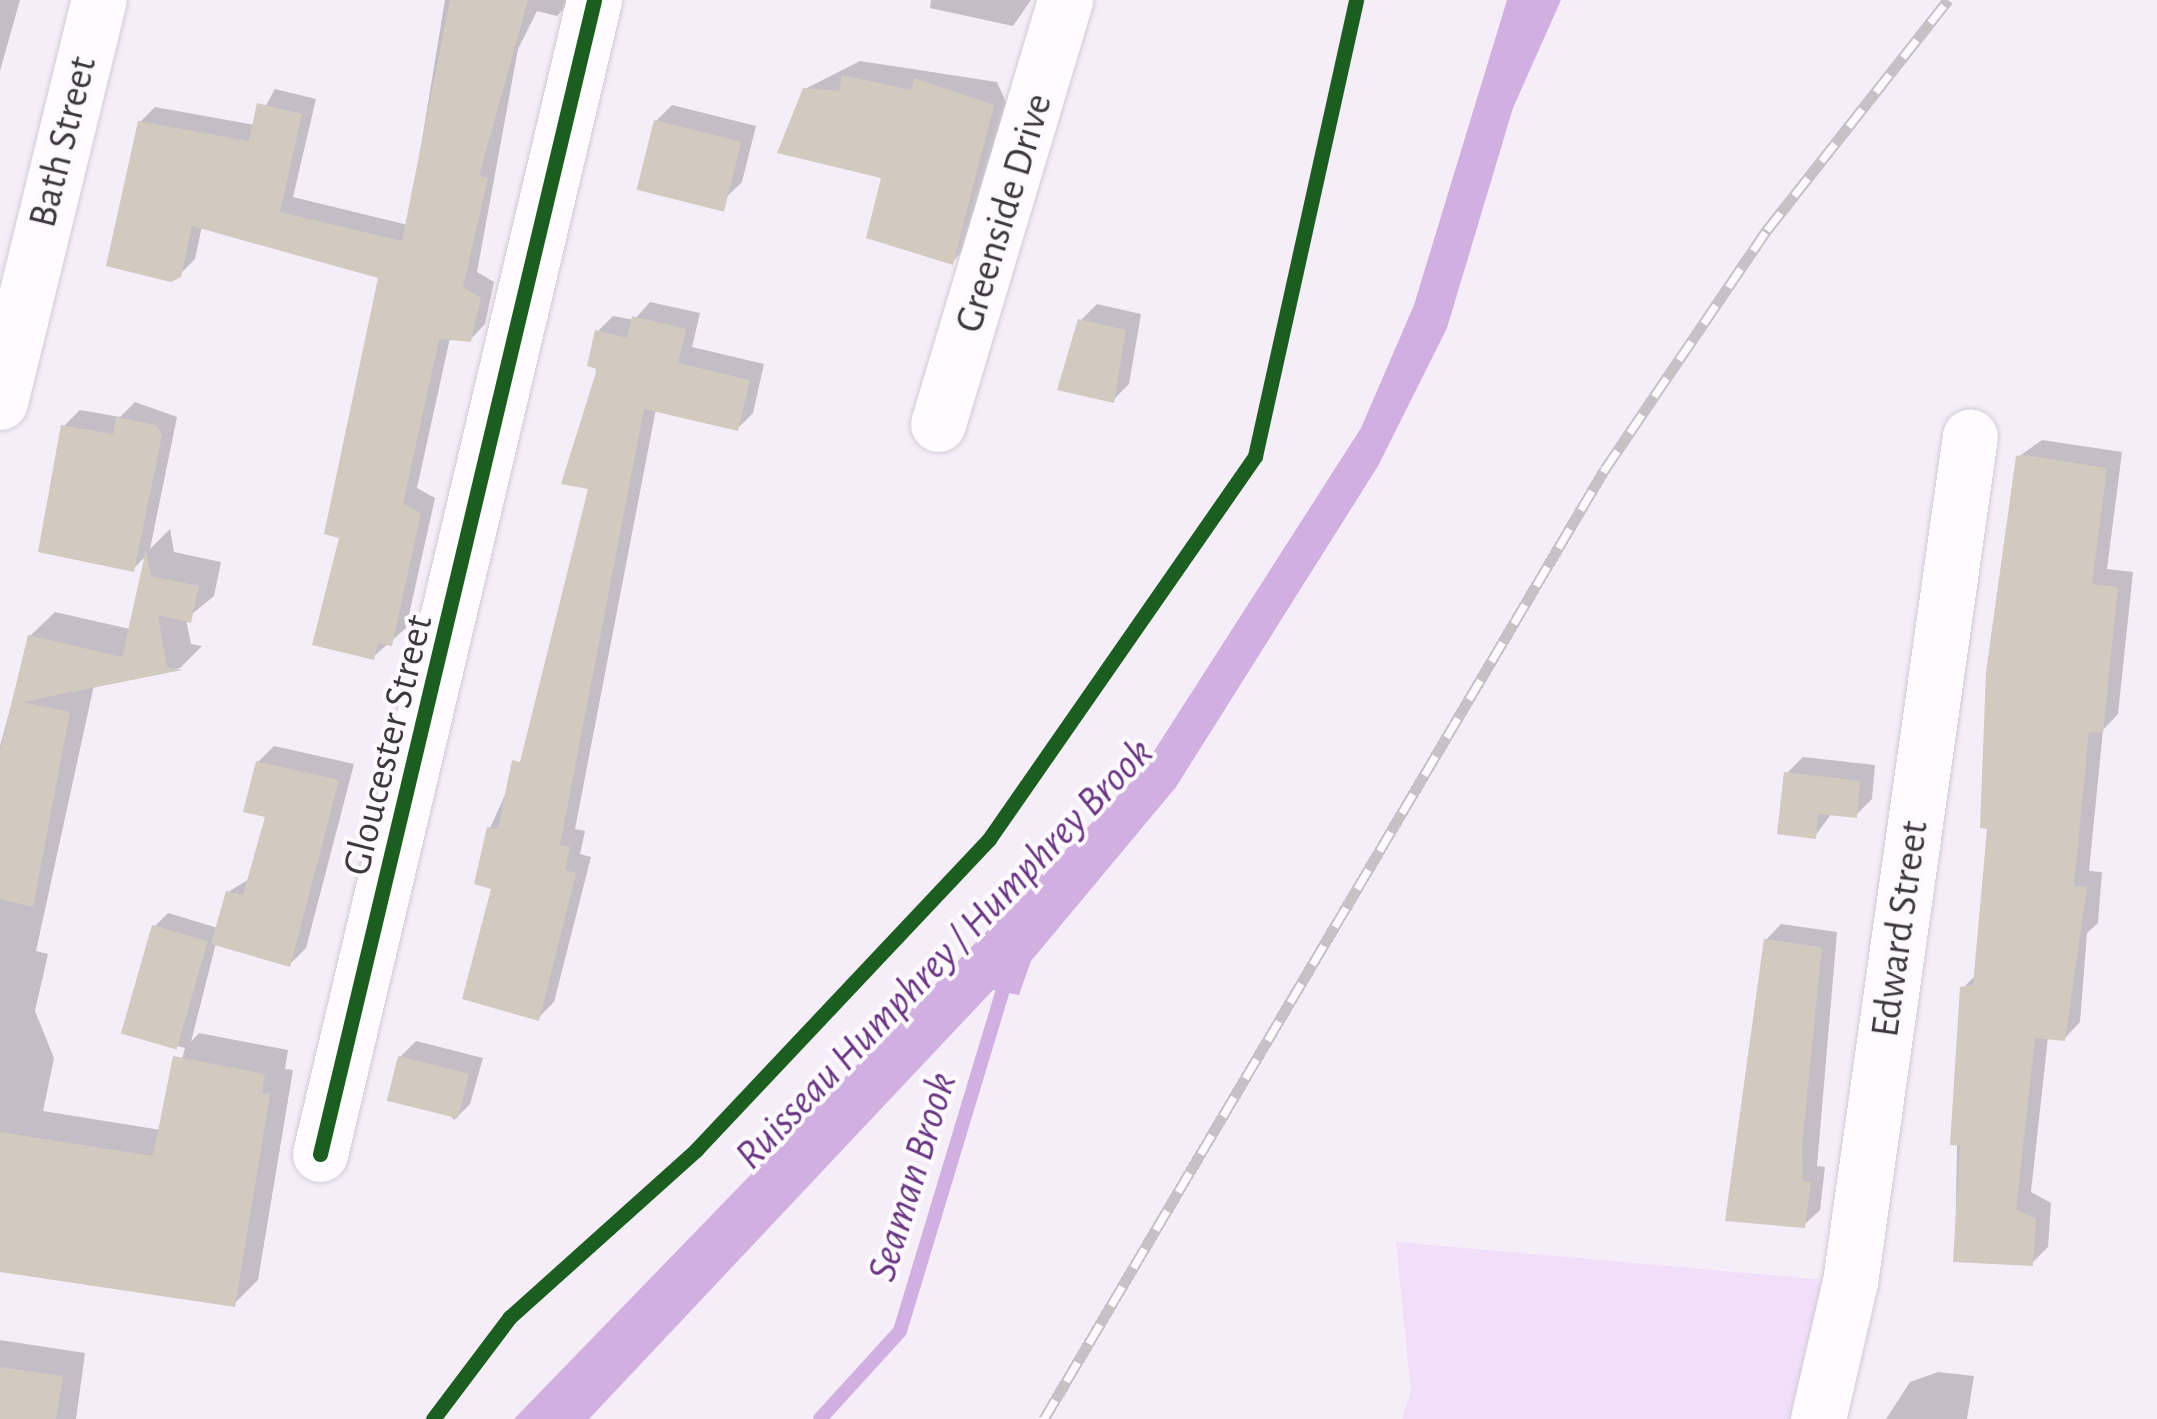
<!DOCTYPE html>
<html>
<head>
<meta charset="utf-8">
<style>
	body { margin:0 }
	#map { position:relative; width:2157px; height:1419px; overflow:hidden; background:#f5edf8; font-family:"Alegreya Sans",sans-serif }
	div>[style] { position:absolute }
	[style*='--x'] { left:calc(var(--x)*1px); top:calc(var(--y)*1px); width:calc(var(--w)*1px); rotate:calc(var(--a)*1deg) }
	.green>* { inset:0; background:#f1dffa }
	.water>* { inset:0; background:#d1b0e1 }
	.shadow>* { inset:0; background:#0003 }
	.stream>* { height:14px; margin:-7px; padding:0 7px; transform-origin:7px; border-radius:7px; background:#d1b0e1 }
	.building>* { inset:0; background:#d2c9bf; transform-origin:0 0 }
	.roads { filter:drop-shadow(0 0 2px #d1cbd3) drop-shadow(0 0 2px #d1cbd3) }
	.minor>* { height:55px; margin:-27.5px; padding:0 27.5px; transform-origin:27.5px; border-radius:27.5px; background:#fefcfe }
	.rail>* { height:11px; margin-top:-5.5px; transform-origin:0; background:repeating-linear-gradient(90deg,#fdfafe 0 22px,#c4c2c5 0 44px); box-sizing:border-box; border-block:2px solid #c4c2c5 }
	.cycleway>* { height:15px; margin:-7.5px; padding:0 7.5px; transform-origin:7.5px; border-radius:7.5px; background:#1b5e20 }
	span { translate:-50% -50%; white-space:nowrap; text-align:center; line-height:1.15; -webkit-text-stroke:8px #fdfafe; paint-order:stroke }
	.street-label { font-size:40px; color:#3d3840 }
	.water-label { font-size:42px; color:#6b3684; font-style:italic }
</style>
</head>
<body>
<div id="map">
	<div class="green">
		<div style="clip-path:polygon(1396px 1242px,1826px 1280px,1794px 1419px,1402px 1419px,1411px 1391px)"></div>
	</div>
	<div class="water">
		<div style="clip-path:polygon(1507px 0,1561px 0,1513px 108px,1447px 328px,1378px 466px,1176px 787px,1031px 961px,1019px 995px,993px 990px,589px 1419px,514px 1419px,1140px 773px,1361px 428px,1414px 305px)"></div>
	</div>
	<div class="shadow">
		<div style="clip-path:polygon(0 0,20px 0,0 71px)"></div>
		<div style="clip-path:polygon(445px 0,572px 0,557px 16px,537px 11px,518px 49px,477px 272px,494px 282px,485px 324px,470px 340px,450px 338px,417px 488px,435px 498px,406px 628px,373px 657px,342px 536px,381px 276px,202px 226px,195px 259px,179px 275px,140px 122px,155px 107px,255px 125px,275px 89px,316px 99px,293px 197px,408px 225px)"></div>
		<div style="clip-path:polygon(931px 0,1031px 0,1013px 26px,930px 8px)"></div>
		<div style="clip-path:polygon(860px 61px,997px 82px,1009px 109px,967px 247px,952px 262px,805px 89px)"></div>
		<div style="clip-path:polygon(672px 105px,756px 126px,742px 182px,715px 208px,656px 121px)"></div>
		<div style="clip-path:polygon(650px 302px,700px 313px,692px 347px,764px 364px,753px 413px,737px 429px,656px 409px,575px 829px,585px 831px,580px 854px,591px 857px,554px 1002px,538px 1018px,495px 887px,490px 828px,526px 749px,592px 488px,597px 332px,613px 316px,634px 320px)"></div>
		<div style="clip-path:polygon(1097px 304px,1141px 314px,1129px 384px,1113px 400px,1081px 320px)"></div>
		<div style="clip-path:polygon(135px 402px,177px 417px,150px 549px,170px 529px,174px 552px,221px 562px,214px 596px,186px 619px,191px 644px,202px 646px,180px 668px,94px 685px,36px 951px,48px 954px,35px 1011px,54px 1058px,43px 1111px,161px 1130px,185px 1048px,129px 1033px,154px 927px,168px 913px,218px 928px,228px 892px,251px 878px,268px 816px,258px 762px,274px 746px,354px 764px,306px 948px,290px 964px,216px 943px,191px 1042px,199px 1033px,288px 1050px,285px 1069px,293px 1070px,258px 1280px,234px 1304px,0 1268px,0 746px,30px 636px,55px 612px,130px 629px,147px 555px,133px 569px,64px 426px,80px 410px,120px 417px)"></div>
		<div style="clip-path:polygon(2042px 440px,2122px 452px,2107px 569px,2133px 572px,2118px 714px,2103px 730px,2089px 871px,2102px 872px,2098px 923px,2087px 933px,2080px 1022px,2064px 1039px,2048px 1037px,2031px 1192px,2051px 1203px,2048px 1247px,2032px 1263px,1955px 1259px,1959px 1032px,1963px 988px,1977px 974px,2018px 457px)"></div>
		<div style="clip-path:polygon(1803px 757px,1875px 765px,1872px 799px,1856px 815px,1832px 813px,1815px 836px,1787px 773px)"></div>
		<div style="clip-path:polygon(1781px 924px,1837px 932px,1817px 1166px,1825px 1167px,1820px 1210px,1804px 1225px,1766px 940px)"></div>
		<div style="clip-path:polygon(416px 1041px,483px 1058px,470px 1104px,454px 1120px,400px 1057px)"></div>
		<div style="clip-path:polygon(0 1340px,85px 1353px,76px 1419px,0 1419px)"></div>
		<div style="clip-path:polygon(1938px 1372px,1974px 1376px,1967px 1419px,1886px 1419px,1910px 1382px)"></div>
	</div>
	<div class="stream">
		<div style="--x:820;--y:1419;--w:119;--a:-47.7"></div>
		<div style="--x:900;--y:1331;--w:370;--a:-73.2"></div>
	</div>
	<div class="building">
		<div style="clip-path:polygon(450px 0,528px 0,479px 176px,488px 178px,463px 287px,481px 298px,471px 342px,439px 339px,403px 504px,421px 513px,392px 646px,378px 643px,374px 660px,312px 645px,339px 538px,324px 534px,378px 278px,192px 226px,181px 277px,171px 282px,106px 266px,138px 121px,249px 141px,257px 103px,302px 114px,280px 212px,402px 241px)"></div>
		<div style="clip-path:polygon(842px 75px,911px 90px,914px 78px,994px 105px,953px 265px,866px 238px,881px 178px,777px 153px,803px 88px,839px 91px)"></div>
		<div style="left:654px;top:120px;width:90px;height:72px;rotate:14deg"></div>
		<div style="clip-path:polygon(632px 316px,686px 329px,678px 363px,750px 380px,738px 431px,644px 409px,560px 845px,570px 847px,565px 870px,576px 873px,539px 1021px,462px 999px,491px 889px,474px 884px,487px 827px,498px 829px,512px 760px,520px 762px,588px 489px,561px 484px,597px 369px,587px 366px,595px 330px,627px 338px)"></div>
		<div style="clip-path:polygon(1078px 319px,1126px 330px,1114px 403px,1057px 390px)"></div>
		<div style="clip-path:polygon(116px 417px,156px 425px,162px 435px,134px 572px,38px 552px,61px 425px,113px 434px)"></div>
		<div style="clip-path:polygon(2024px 455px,2107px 468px,2092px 584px,2118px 587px,2103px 733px,2089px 732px,2074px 886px,2087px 887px,2065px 1041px,2035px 1038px,2016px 1209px,2036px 1219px,2033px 1266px,1953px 1262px,1960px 1146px,1950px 1145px,1960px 987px,1973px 985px,1987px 829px,1980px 828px,1986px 672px,2016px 456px)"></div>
		<div style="clip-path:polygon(146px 550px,151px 576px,199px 586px,191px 623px,158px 615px,167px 667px,182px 670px,22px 702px,70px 712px,33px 907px,0 899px,0 751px,28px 635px,122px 657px)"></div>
		<div style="clip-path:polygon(256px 761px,339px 780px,290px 967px,211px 944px,226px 891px,243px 895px,265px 817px,243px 812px)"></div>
		<div style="clip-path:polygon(1784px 772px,1860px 781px,1857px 818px,1818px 814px,1816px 839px,1777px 834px)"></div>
		<div style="left:152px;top:925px;width:58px;height:113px;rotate:16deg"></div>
		<div style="clip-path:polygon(1764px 939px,1822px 947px,1802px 1147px,1803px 1181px,1811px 1182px,1805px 1228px,1725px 1221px)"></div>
		<div style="clip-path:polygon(173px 1056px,265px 1074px,262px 1093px,270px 1094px,235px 1307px,0 1272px,0 1132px,153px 1156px)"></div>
		<div style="left:398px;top:1056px;width:73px;height:46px;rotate:14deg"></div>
		<div style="clip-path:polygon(0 1367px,63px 1376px,56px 1419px,0 1419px)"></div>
	</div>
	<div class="roads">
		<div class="minor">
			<div style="--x:0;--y:402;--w:414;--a:-76.2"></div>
			<div style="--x:938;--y:424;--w:443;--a:-73.3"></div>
			<div style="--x:320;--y:1154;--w:1186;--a:-76.64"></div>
			<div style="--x:1818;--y:1419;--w:141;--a:-76.9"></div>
			<div style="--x:1850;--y:1282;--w:854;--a:-81.93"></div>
		</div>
	</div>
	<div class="rail">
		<div style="--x:1044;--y:1419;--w:1103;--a:-59.44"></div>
		<div style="--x:1605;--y:469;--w:289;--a:-55.9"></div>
		<div style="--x:1767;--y:230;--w:293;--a:-51.8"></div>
	</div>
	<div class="cycleway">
		<div style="--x:320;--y:1154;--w:1186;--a:-76.64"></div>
		<div style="--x:433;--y:1419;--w:128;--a:-53"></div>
		<div style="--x:510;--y:1317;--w:250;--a:-41.9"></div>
		<div style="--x:696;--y:1150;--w:427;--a:-46.7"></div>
		<div style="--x:989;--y:839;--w:466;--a:-55.2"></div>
		<div style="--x:1255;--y:456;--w:467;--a:-77.5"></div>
	</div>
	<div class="street-label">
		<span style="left:63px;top:142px;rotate:-76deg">Bath Street</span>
		<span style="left:1004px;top:213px;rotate:-73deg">Greenside Drive</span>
		<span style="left:388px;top:745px;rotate:-76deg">Gloucester Street</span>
		<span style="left:1900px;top:929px;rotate:-82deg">Edward Street</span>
	</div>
	<div class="water-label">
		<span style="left:944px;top:954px;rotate:-46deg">Ruisseau Humphrey / Humphrey Brook</span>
		<span style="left:912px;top:1177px;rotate:-73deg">Seaman Brook</span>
	</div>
</div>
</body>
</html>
